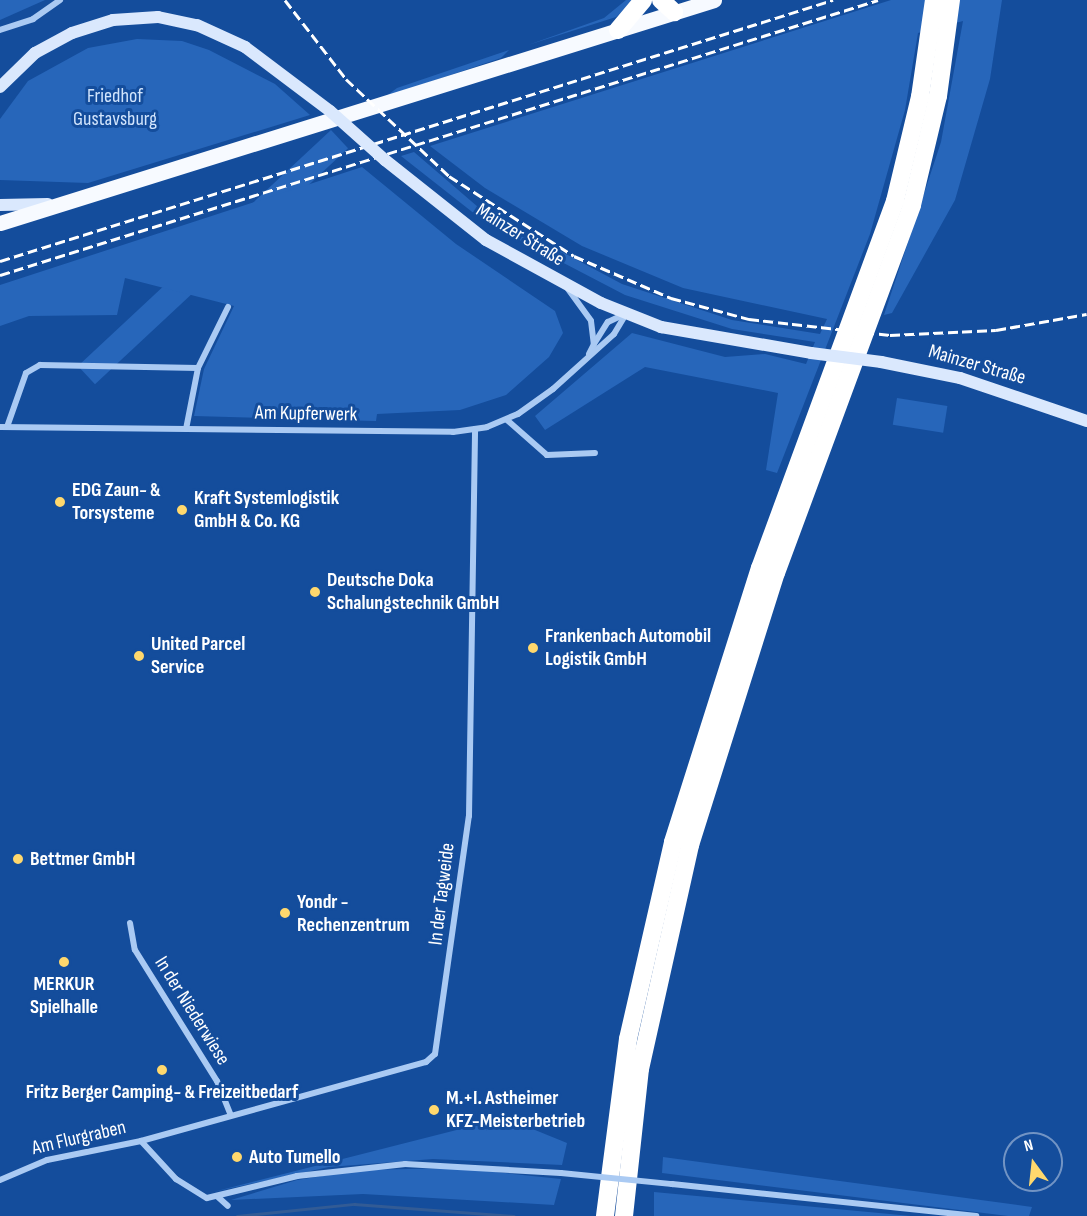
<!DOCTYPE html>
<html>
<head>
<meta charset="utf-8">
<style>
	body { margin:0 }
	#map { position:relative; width:1087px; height:1216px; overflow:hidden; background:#144d9c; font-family:"Sofia Sans Condensed",sans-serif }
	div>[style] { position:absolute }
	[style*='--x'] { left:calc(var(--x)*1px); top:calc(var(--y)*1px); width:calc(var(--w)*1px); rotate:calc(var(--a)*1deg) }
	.green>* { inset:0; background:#2766ba; transform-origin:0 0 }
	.stream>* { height:3px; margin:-1.5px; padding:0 1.5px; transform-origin:1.5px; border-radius:1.5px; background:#325b95 }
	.minor>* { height:6px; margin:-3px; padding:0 3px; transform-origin:3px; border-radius:3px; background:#aacaf3 }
	.secondary>* { height:12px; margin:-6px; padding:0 6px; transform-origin:6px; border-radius:6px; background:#dae8fd }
	.primary>* { height:15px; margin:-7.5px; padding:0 7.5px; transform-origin:7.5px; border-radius:7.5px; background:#f7faff }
	.motorway>* { height:18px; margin:-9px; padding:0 9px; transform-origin:9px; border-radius:9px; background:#fff }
	.rail>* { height:3px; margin-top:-1.5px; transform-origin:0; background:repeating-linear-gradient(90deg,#fff 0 10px,transparent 0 14.5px) }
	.minor-bridge>* { height:6px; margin:-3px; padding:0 3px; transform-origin:3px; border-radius:3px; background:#aacaf3 }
	.secondary-bridge>* { height:12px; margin:-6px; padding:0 6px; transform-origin:6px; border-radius:6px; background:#dae8fd }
	.dots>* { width:16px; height:16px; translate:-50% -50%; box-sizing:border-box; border:3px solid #144d9c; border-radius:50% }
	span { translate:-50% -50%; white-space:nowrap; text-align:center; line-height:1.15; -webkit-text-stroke:6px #144d9c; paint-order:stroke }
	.park-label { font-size:20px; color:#d2e5fd }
	.street-label { font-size:20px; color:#fff }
	.poi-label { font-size:20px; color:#fff; font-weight:700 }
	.left { translate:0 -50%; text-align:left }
	.north { position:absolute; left:1003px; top:1132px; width:60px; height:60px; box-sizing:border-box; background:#144d9c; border:2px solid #7294c4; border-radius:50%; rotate:345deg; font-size:16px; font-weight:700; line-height:24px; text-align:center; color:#fff }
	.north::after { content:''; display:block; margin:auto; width:21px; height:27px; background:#ffd86d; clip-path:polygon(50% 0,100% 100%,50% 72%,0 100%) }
</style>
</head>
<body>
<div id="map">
	<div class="green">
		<div style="clip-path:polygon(0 0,45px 0,0 20px)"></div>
		<div style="clip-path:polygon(626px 0,635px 0,616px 17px,528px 45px,604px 18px)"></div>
		<div style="clip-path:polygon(891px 0,1002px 0,990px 79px,955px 200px,892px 313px,884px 315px,941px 142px,963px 21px,918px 33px,905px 110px,870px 234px,777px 473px,766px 470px,778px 393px,645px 367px,545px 430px,535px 416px,632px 333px,725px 357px,765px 354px,806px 364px,815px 342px,732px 329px,625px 295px,485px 222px,401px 156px,414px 152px,478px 207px,622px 284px,732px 320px,820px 334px,827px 319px,683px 288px,582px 246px,485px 188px,430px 146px)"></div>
		<div style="clip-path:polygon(137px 39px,182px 41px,209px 50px,275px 84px,310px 115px,88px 183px,0 180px,0 119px,28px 81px,88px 48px)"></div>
		<div style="clip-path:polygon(509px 50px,501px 58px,385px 97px,397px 88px)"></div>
		<div style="left:331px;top:130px;width:25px;height:346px;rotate:47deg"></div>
		<div style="clip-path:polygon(362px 167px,456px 244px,555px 311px,563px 333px,549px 357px,506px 395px,460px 410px,377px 414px,376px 421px,194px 416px,204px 369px,234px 306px,125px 278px,117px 315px,29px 316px,0 326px,0 285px)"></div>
		<div style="left:897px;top:398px;width:51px;height:27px;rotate:9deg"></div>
		<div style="clip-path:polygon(513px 1121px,567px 1143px,562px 1165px,433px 1159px,329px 1167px,213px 1192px,488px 1122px)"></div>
		<div style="clip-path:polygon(663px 1157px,1032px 1207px,1029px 1216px,1008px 1216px,662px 1173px)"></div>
		<div style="clip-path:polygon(457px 1168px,561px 1179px,554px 1205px,363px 1194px,231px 1200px,297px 1180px,360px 1170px)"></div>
		<div style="clip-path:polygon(654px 1192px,911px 1216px,654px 1216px)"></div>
	</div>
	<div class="stream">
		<div style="--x:237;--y:1216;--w:118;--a:-5.9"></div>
		<div style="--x:354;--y:1204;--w:160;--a:4.3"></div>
	</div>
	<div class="minor">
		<div style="--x:0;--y:30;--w:35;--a:-18"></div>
		<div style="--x:33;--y:19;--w:33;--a:-35"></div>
		<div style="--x:568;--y:289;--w:39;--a:54"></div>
		<div style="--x:591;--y:321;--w:23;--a:83"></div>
		<div style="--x:594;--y:344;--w:11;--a:117"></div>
		<div style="--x:594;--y:344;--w:26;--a:-58"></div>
		<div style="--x:608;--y:322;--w:17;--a:-25"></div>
		<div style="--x:198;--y:368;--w:68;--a:-63.8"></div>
		<div style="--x:507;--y:420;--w:53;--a:41.2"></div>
		<div style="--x:547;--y:455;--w:48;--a:-2.4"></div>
		<div style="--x:0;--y:427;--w:453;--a:0.6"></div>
		<div style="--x:453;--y:432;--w:34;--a:-8"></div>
		<div style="--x:487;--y:427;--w:34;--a:-23"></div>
		<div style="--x:518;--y:414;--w:43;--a:-35.5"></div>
		<div style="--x:553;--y:389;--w:82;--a:-42"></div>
		<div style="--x:614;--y:334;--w:23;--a:-59"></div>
		<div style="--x:7;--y:427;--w:57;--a:-70.6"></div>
		<div style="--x:26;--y:373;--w:16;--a:-30"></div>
		<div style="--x:40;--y:365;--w:158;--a:1.1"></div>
		<div style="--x:198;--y:368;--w:62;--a:101.1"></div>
		<div style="--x:130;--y:923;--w:27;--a:80"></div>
		<div style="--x:135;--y:950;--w:155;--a:58"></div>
		<div style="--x:217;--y:1081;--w:37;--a:68"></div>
		<div style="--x:141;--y:1141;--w:296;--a:-15.5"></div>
		<div style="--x:426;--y:1062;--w:12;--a:-42"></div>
		<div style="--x:435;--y:1054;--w:240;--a:-81.9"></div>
		<div style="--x:469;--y:816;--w:387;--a:-89.1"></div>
		<div style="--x:0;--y:1180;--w:51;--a:-23.1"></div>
		<div style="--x:47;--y:1160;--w:96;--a:-11.4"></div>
		<div style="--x:141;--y:1141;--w:52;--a:47.4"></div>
		<div style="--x:176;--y:1179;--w:36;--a:32"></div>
		<div style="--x:207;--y:1198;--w:93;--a:-13.7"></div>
		<div style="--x:297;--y:1176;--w:109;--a:-6.3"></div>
		<div style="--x:405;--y:1164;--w:156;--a:3.3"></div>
		<div style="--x:672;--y:1184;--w:306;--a:6"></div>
		<div style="--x:218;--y:1197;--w:13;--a:42"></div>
	</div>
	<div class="secondary">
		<div style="--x:0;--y:87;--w:49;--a:-44.2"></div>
		<div style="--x:35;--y:53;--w:42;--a:-28.4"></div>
		<div style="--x:72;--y:33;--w:43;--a:-17.6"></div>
		<div style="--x:113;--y:20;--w:45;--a:-3.8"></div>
		<div style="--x:158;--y:17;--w:40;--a:12"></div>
		<div style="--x:197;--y:25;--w:53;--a:24.6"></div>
		<div style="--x:245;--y:47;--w:106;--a:37"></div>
		<div style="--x:385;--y:160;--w:129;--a:38.4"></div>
		<div style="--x:486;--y:240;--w:131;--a:28.7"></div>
		<div style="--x:601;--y:303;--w:65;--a:21.8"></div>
		<div style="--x:661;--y:327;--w:152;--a:9.8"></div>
		<div style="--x:0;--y:205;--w:48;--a:-1.2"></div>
		<div style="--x:881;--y:362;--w:81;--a:11.4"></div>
		<div style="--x:960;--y:378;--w:134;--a:18.7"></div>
	</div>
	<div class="primary">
		<div style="--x:0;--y:223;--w:748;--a:-17.34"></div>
	</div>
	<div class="motorway">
		<div style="--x:661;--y:0;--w:18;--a:43"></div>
		<div style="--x:618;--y:30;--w:39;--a:-50"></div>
		<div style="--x:605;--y:1216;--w:178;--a:-82.6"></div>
		<div style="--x:628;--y:1039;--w:202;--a:-77.1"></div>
		<div style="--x:673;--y:842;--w:287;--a:-72.4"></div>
		<div style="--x:760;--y:568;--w:391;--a:-69.8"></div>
		<div style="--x:895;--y:201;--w:107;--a:-76.5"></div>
		<div style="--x:920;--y:97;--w:98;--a:-81.8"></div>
		<div style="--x:624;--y:1216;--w:148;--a:-83.8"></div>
		<div style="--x:640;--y:1069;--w:230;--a:-77.4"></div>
		<div style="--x:690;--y:845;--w:285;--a:-72.5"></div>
		<div style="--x:776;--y:573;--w:392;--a:-69.7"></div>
		<div style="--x:912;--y:205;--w:112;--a:-76.6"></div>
		<div style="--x:938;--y:96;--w:97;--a:-82.3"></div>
	</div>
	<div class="rail">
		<div style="--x:285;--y:0;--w:100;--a:52.3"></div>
		<div style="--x:346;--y:79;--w:141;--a:43.3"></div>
		<div style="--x:449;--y:176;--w:148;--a:32.6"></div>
		<div style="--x:574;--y:256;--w:106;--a:23.4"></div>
		<div style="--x:671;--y:298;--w:81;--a:15.1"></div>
		<div style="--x:749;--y:319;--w:142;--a:6.5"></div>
		<div style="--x:890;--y:335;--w:106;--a:-2.7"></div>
		<div style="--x:996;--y:330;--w:92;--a:-10"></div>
		<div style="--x:0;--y:261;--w:873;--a:-17.4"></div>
		<div style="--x:0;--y:275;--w:920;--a:-17.39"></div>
	</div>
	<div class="minor-bridge">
		<div style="--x:561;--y:1173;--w:112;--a:5.7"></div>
	</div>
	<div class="secondary-bridge">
		<div style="--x:330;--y:111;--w:74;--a:41.7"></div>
		<div style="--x:811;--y:353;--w:71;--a:7.3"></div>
	</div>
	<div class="dots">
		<div style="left:60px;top:502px;background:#ffd86d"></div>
		<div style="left:182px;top:510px;background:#ffd86d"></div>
		<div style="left:315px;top:592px;background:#ffd86d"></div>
		<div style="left:533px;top:648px;background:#ffd86d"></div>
		<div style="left:139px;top:656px;background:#ffd86d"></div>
		<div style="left:18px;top:859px;background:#ffd86d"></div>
		<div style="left:285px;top:913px;background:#ffd86d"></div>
		<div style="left:64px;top:962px;background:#ffd86d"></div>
		<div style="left:162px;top:1070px;background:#ffd86d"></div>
		<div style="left:434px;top:1110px;background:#ffd86d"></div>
		<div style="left:237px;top:1157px;background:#ffd86d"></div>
	</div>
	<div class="park-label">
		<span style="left:115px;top:108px">Friedhof<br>Gustavsburg</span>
	</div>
	<div class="street-label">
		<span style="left:520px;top:235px;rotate:32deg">Mainzer Straße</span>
		<span style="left:977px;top:365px;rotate:16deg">Mainzer Straße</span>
		<span style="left:306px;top:414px;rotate:1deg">Am Kupferwerk</span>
		<span style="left:442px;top:894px;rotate:-83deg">In der Tagweide</span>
		<span style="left:192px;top:1011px;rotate:58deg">In der Niederwiese</span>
		<span style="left:79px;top:1138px;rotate:-13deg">Am Flurgraben</span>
	</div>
	<div class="poi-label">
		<span class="left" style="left:72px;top:502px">EDG Zaun- &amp;<br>Torsysteme</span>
		<span class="left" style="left:194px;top:510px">Kraft Systemlogistik<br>GmbH &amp; Co. KG</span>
		<span class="left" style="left:327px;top:592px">Deutsche Doka<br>Schalungstechnik GmbH</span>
		<span class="left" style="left:545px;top:648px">Frankenbach Automobil<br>Logistik GmbH</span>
		<span class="left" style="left:151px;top:656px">United Parcel<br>Service</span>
		<span class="left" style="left:30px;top:859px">Bettmer GmbH</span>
		<span class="left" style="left:297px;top:914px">Yondr -<br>Rechenzentrum</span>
		<span style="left:64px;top:996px">MERKUR<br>Spielhalle</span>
		<span style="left:162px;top:1092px">Fritz Berger Camping- &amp; Freizeitbedarf</span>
		<span class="left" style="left:446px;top:1110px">M.+I. Astheimer<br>KFZ-Meisterbetrieb</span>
		<span class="left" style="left:249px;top:1157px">Auto Tumello</span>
	</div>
	<div class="north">N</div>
</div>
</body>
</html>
